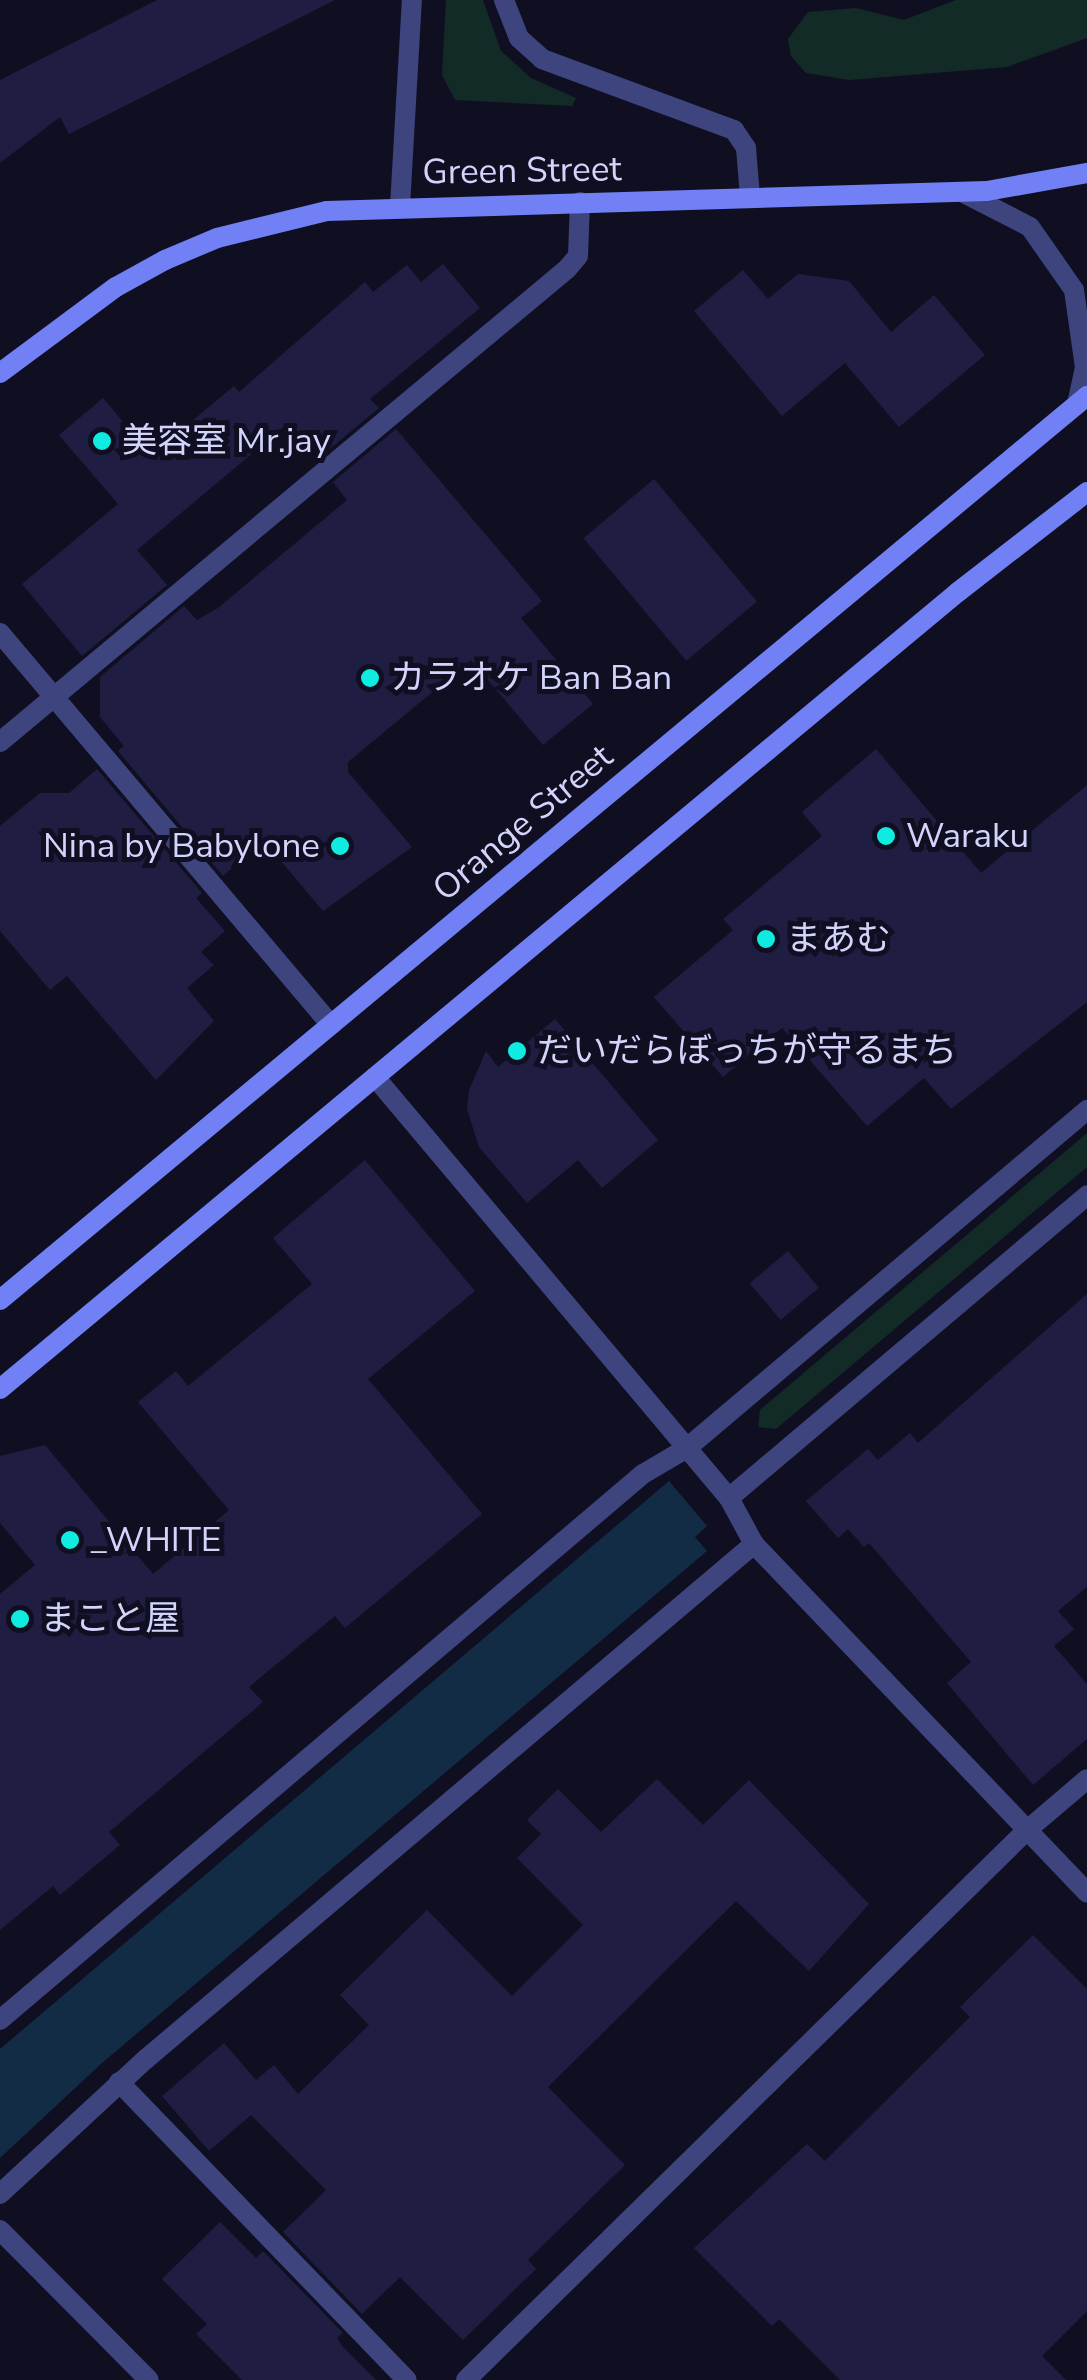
<!DOCTYPE html>
<html>
<head>
<meta charset="utf-8">
<style>
	body { margin:0 }
	#map { position:relative; width:1087px; height:2380px; overflow:hidden; background:#100f22; font-family:"Nunito Sans","Noto Sans JP",sans-serif }
	div>[style] { position:absolute }
	[style*='--x'] { left:calc(var(--x)*1px); top:calc(var(--y)*1px); width:calc(var(--w)*1px); rotate:calc(var(--a)*1deg) }
	.green>* { inset:0; background:#132b27 }
	.water>* { inset:0; background:#112c44 }
	.building>* { inset:0; background:#1f1d42; transform-origin:0 0 }
	.street>* { height:20px; margin:-10px; padding:0 10px; transform-origin:10px; border-radius:10px; background:#3d447e }
	.secondary>* { height:20px; margin:-10px; padding:0 10px; transform-origin:10px; border-radius:10px; background:#7181f5 }
	.dots>* { width:28px; height:28px; translate:-50% -50%; box-sizing:border-box; border:5px solid #100f22; border-radius:50% }
	span { translate:-50% -50%; white-space:nowrap; text-align:center; line-height:1.15; -webkit-text-stroke:10px #100f22; paint-order:stroke }
	.street-label { font-size:35px; color:#d3d4fc }
	.poi-label { font-size:35px; color:#d3d4fc }
	.left { translate:0 -50%; text-align:left }
	.right { translate:-100% -50%; text-align:right }
</style>
</head>
<body>
<div id="map">
	<div class="green">
		<div style="clip-path:polygon(446px 0,483px 0,501px 51px,531px 78px,576px 98px,572px 106px,455px 100px,442px 75px)"></div>
		<div style="clip-path:polygon(956px 0,1087px 0,1087px 38px,1007px 67px,849px 80px,806px 73px,791px 56px,788px 39px,808px 12px,856px 8px,904px 20px)"></div>
		<div style="clip-path:polygon(1087px 1133px,1087px 1167px,776px 1429px,758px 1427px,760px 1410px)"></div>
	</div>
	<div class="water">
		<div style="clip-path:polygon(669px 1481px,707px 1526px,695px 1537px,707px 1551px,102px 2063px,0 2158px,0 2049px)"></div>
	</div>
	<div class="building">
		<div style="clip-path:polygon(157px 0,335px 0,69px 134px,60px 117px,0 163px,0 80px)"></div>
		<div style="clip-path:polygon(443px 264px,480px 308px,370px 399px,379px 408px,315px 461px,285px 426px,137px 550px,167px 585px,82px 656px,22px 584px,118px 504px,59px 435px,103px 398px,151px 455px,234px 386px,239px 392px,365px 282px,373px 292px,407px 265px,421px 282px)"></div>
		<div style="clip-path:polygon(743px 270px,768px 299px,798px 274px,849px 281px,891px 332px,934px 295px,985px 355px,899px 427px,845px 363px,782px 416px,694px 311px)"></div>
		<div style="clip-path:polygon(396px 429px,542px 601px,521px 618px,593px 704px,543px 745px,471px 660px,348px 762px,348px 772px,412px 847px,323px 911px,264px 841px,223px 876px,118px 751px,124px 746px,100px 717px,100px 677px,184px 606px,197px 620px,218px 608px,347px 500px,333px 482px)"></div>
		<div style="left:654px;top:479px;width:160px;height:92px;rotate:50deg"></div>
		<div style="clip-path:polygon(876px 749px,981px 873px,1087px 785px,1087px 1002px,951px 1109px,924px 1078px,867px 1126px,782px 1028px,723px 1077px,654px 997px,733px 930px,723px 919px,822px 836px,802px 812px)"></div>
		<div style="clip-path:polygon(97px 769px,202px 893px,196px 898px,225px 931px,201px 952px,214px 965px,187px 988px,214px 1021px,156px 1080px,67px 976px,50px 990px,0 931px,0 826px,40px 793px,69px 793px)"></div>
		<div style="clip-path:polygon(555px 1019px,658px 1140px,602px 1188px,578px 1160px,527px 1203px,479px 1147px,467px 1109px,469px 1090px,486px 1051px,498px 1067px)"></div>
		<div style="clip-path:polygon(365px 1160px,475px 1291px,368px 1379px,482px 1514px,345px 1628px,335px 1616px,249px 1687px,263px 1702px,109px 1832px,120px 1845px,60px 1895px,53px 1886px,0 1930px,0 1594px,35px 1565px,0 1523px,0 1456px,45px 1445px,153px 1574px,229px 1510px,138px 1402px,176px 1371px,188px 1386px,312px 1284px,273px 1238px)"></div>
		<div style="left:788px;top:1251px;width:48px;height:50px;rotate:50deg"></div>
		<div style="clip-path:polygon(1087px 1294px,1087px 1587px,1058px 1611px,1074px 1629px,1054px 1646px,1087px 1684px,1087px 1739px,1033px 1785px,947px 1683px,971px 1662px,869px 1543px,864px 1547px,848px 1529px,838px 1538px,806px 1501px,868px 1449px,878px 1460px,910px 1433px,918px 1443px)"></div>
		<div style="clip-path:polygon(657px 1779px,703px 1825px,749px 1780px,869px 1904px,809px 1971px,736px 1901px,548px 2087px,625px 2165px,528px 2260px,536px 2269px,463px 2340px,400px 2277px,362px 2314px,283px 2232px,326px 2190px,251px 2115px,209px 2151px,162px 2096px,224px 2043px,256px 2080px,274px 2065px,298px 2094px,369px 2025px,340px 1995px,427px 1910px,512px 1996px,583px 1925px,517px 1858px,541px 1834px,527px 1820px,558px 1789px,601px 1832px)"></div>
		<div style="clip-path:polygon(1033px 1935px,1087px 1989px,1087px 2311px,1042px 2356px,1066px 2380px,840px 2380px,779px 2319px,772px 2326px,694px 2248px,807px 2144px,825px 2161px,970px 2017px,960px 2007px)"></div>
		<div style="clip-path:polygon(220px 2222px,256px 2258px,263px 2251px,343px 2333px,337px 2338px,343px 2347px,376px 2380px,242px 2380px,196px 2334px,207px 2324px,162px 2279px)"></div>
	</div>
	<div class="street">
		<div style="--x:504;--y:0;--w:41;--a:68.5"></div>
		<div style="--x:519;--y:38;--w:31;--a:42"></div>
		<div style="--x:542;--y:59;--w:205;--a:20.3"></div>
		<div style="--x:734;--y:130;--w:22;--a:56"></div>
		<div style="--x:746;--y:148;--w:49;--a:85.3"></div>
		<div style="--x:964;--y:193;--w:74;--a:27.3"></div>
		<div style="--x:1030;--y:227;--w:77;--a:55.1"></div>
		<div style="--x:1074;--y:290;--w:78;--a:81.9"></div>
		<div style="--x:1085;--y:367;--w:38;--a:102"></div>
		<div style="--x:400;--y:206;--w:206;--a:-86.7"></div>
		<div style="--x:0;--y:633;--w:513;--a:49.82"></div>
		<div style="--x:0;--y:742;--w:738;--a:-39.84"></div>
		<div style="--x:567;--y:269;--w:17;--a:-50"></div>
		<div style="--x:578;--y:256;--w:54;--a:-87.9"></div>
		<div style="--x:375;--y:1077;--w:550;--a:49.94"></div>
		<div style="--x:729;--y:1498;--w:52;--a:61.5"></div>
		<div style="--x:754;--y:1544;--w:482;--a:46.3"></div>
		<div style="--x:729;--y:1498;--w:469;--a:-40.2"></div>
		<div style="--x:0;--y:2020;--w:844;--a:-40.34"></div>
		<div style="--x:643;--y:1474;--w:51;--a:-30.6"></div>
		<div style="--x:687;--y:1448;--w:524;--a:-40.2"></div>
		<div style="--x:119;--y:2082;--w:414;--a:46"></div>
		<div style="--x:0;--y:2194;--w:199;--a:-42.8"></div>
		<div style="--x:146;--y:2059;--w:797;--a:-40.27"></div>
		<div style="--x:0;--y:2230;--w:211;--a:45.2"></div>
		<div style="--x:466;--y:2380;--w:784;--a:-44.43"></div>
		<div style="--x:1026;--y:1831;--w:80;--a:-40.4"></div>
	</div>
	<div class="secondary">
		<div style="--x:0;--y:373;--w:144;--a:-36.6"></div>
		<div style="--x:116;--y:287;--w:56;--a:-28.9"></div>
		<div style="--x:165;--y:260;--w:56;--a:-22.9"></div>
		<div style="--x:217;--y:238;--w:113;--a:-13.8"></div>
		<div style="--x:327;--y:211;--w:660;--a:-1.74"></div>
		<div style="--x:987;--y:191;--w:102;--a:-10.2"></div>
		<div style="--x:0;--y:1300;--w:1414;--a:-39.75"></div>
		<div style="--x:0;--y:1389;--w:1246;--a:-39.76"></div>
		<div style="--x:958;--y:592;--w:163;--a:-37.8"></div>
	</div>
	<div class="dots">
		<div style="left:102px;top:441px;background:#10ebe1"></div>
		<div style="left:370px;top:678px;background:#10ebe1"></div>
		<div style="left:886px;top:836px;background:#10ebe1"></div>
		<div style="left:340px;top:846px;background:#10ebe1"></div>
		<div style="left:766px;top:939px;background:#10ebe1"></div>
		<div style="left:517px;top:1051px;background:#10ebe1"></div>
		<div style="left:70px;top:1540px;background:#10ebe1"></div>
		<div style="left:20px;top:1619px;background:#10ebe1"></div>
	</div>
	<div class="street-label">
		<span style="left:522px;top:171px;rotate:-1deg">Green Street</span>
		<span style="left:523px;top:823px;rotate:-40deg">Orange Street</span>
	</div>
	<div class="poi-label">
		<span class="left" style="left:122px;top:441px">美容室 Mr.jay</span>
		<span class="left" style="left:390px;top:678px">カラオケ Ban Ban</span>
		<span class="left" style="left:906px;top:836px">Waraku</span>
		<span class="right" style="left:320px;top:846px">Nina by Babylone</span>
		<span class="left" style="left:786px;top:939px">まあむ</span>
		<span class="left" style="left:537px;top:1051px">だいだらぼっちが守るまち</span>
		<span class="left" style="left:90px;top:1540px">_WHITE</span>
		<span class="left" style="left:40px;top:1619px">まこと屋</span>
	</div>
</div>
</body>
</html>
